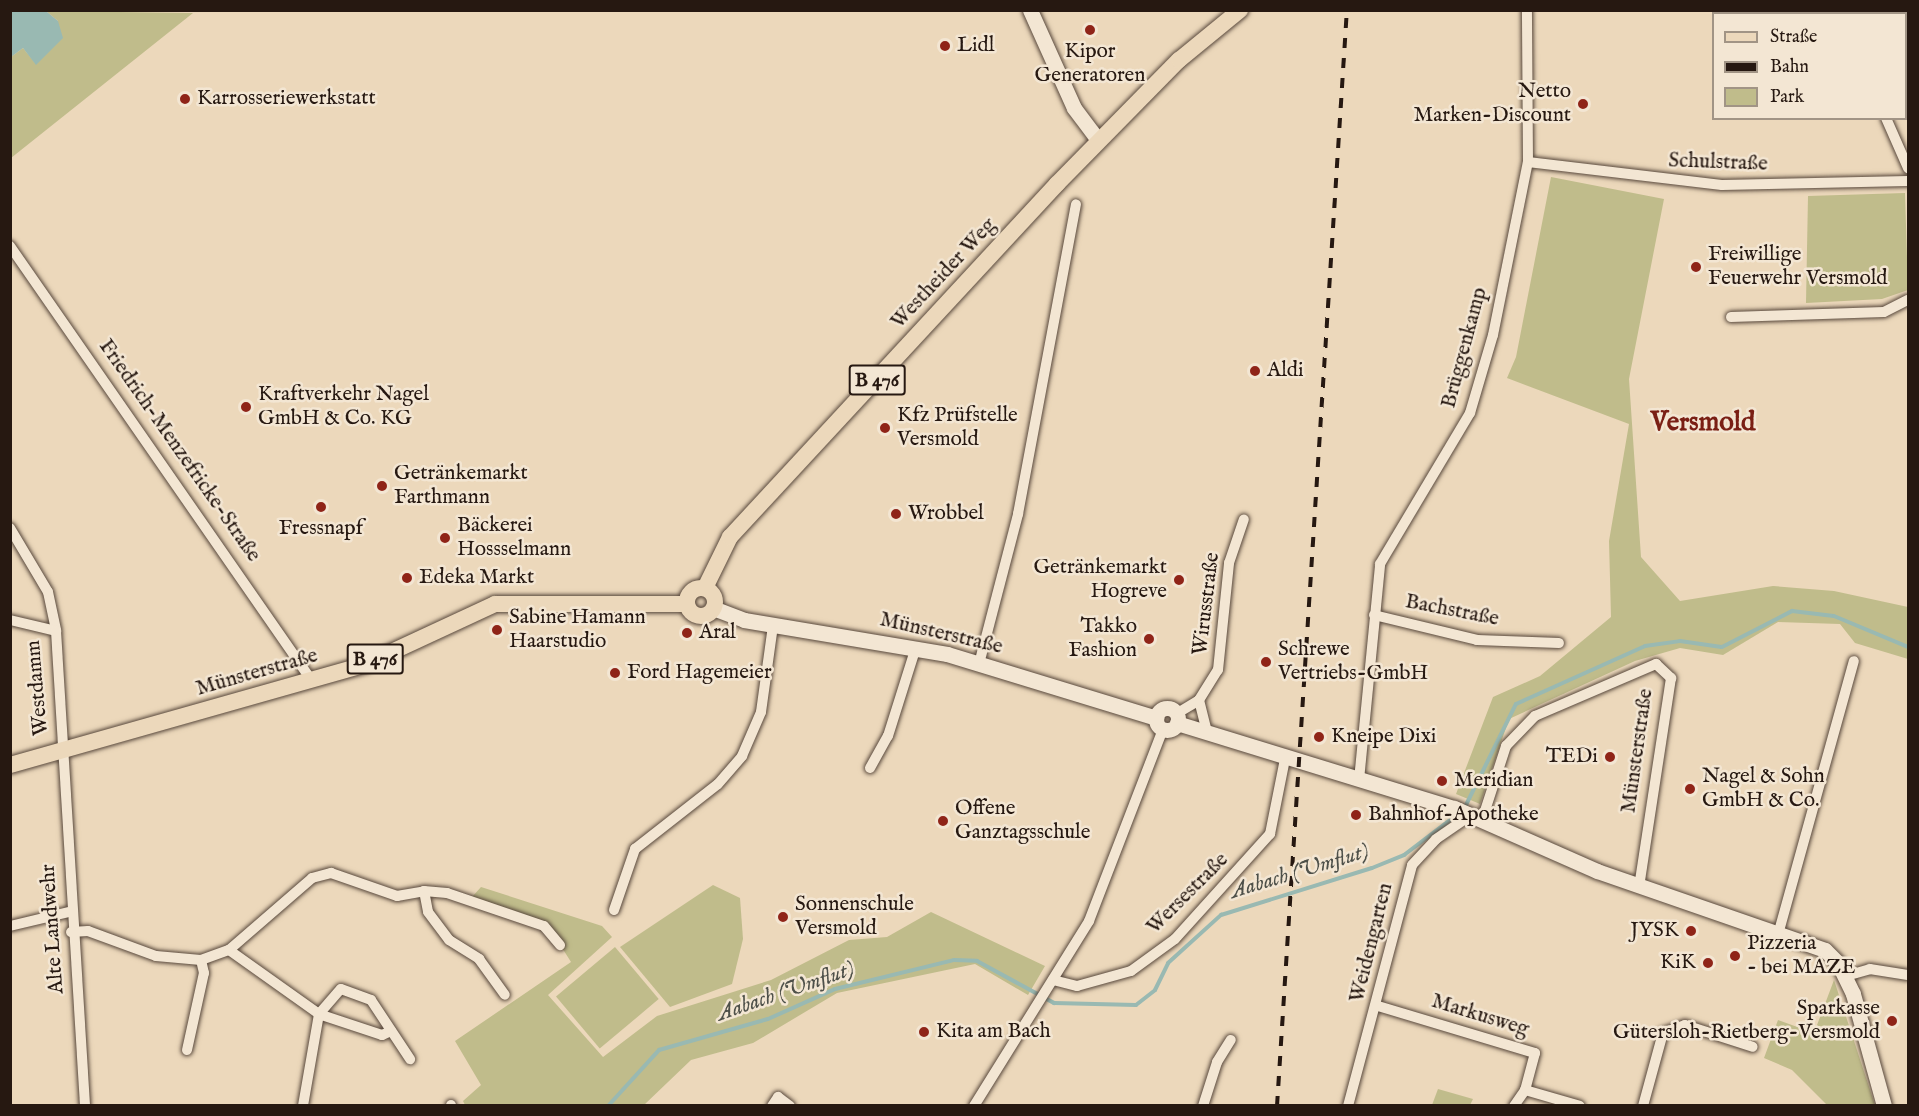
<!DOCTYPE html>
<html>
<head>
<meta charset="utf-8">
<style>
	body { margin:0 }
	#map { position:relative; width:1919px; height:1116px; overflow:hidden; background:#ecd8bb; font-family:"IM FELL English",serif }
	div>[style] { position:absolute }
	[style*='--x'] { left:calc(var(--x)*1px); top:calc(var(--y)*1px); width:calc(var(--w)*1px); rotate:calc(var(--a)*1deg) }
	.green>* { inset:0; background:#c0bc8b; transform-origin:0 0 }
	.water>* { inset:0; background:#99b9b2 }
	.stream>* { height:4px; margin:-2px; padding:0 2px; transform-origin:2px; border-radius:2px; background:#99b9b2 }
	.roads { filter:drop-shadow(0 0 2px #58483c) drop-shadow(0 0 2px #58483c) }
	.street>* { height:10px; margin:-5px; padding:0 5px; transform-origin:5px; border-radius:5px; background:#f3e6d3 }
	.secondary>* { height:15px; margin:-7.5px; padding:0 7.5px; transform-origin:7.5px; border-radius:7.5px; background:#f3e6d3 }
	.secondary>.ring { margin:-7.5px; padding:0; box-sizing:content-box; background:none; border:15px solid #f3e6d3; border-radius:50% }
	.primary>* { height:16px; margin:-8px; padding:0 8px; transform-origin:8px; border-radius:8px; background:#ecd8bb }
	.primary>.ring { margin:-8px; padding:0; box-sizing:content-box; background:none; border:16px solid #ecd8bb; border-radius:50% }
	.rail>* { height:4px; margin-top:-2px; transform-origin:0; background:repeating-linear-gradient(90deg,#261811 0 10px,transparent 0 20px) }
	.dots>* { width:16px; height:16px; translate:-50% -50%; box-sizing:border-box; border:3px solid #f3e6d3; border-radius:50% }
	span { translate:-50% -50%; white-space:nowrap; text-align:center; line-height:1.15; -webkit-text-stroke:5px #f3e6d3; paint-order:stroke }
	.shield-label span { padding:2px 4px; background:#f3e6d3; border:2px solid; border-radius:4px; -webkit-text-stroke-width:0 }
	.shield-label { font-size:20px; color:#261811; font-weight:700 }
	.poi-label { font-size:21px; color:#261811 }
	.left { translate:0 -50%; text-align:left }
	.right { translate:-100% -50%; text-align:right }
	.street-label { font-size:21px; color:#261811 }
	.water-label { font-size:22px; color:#4e5049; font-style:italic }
	.district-label { font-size:27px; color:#7a1f14; font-weight:700 }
	.frame { position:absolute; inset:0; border:12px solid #261811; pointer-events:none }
	.legend { position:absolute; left:1712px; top:12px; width:195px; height:108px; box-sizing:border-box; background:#f3e6d3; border:2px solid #a19485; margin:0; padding:8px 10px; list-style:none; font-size:18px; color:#261811 }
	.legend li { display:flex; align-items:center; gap:12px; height:30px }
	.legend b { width:30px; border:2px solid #a19485 }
</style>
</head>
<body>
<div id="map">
	<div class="green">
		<div style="clip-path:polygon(46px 11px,193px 13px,11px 158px,11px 57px,23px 48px,36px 64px,58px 21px)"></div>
		<div style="clip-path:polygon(1551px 177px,1664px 199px,1629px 379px,1641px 557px,1680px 601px,1773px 586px,1834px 591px,1908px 607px,1908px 659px,1855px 643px,1840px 624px,1778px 622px,1723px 655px,1680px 648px,1635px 661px,1509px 719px,1480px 804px,1456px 794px,1493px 697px,1540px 676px,1611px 617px,1609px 541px,1629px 424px,1507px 378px,1516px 357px)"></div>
		<div style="clip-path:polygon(1905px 193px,1908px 290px,1882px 299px,1806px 303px,1808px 196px)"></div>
		<div style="clip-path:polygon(713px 885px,740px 898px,743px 939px,732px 984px,670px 1007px,620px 947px)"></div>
		<div style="clip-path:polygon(481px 887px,602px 926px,612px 937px,548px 995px,603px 1057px,657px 1016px,771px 980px,849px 940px,887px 937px,931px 912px,1045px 966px,1028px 995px,975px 964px,837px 993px,753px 1043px,691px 1060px,644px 1105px,465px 1105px,463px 1101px,481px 1085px,455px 1041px,571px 962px,547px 924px,472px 897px)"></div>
		<div style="left:615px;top:947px;width:68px;height:77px;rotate:50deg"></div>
		<div style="clip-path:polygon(1834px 980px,1875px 1105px,1827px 1105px,1792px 1070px,1764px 1058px,1778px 1020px,1814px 1033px)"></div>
		<div style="clip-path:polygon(1438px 1089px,1473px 1099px,1470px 1105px,1432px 1105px)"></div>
	</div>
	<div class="water">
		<div style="clip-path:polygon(11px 10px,46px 11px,58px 21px,63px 38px,36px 65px,23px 48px,11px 57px)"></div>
	</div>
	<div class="stream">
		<div style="--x:1464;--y:809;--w:117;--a:-63.7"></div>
		<div style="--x:1516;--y:704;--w:141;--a:-24.2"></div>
		<div style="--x:1645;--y:646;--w:35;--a:-8"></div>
		<div style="--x:1680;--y:641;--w:42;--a:8.1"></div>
		<div style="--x:1722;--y:647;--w:79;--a:-27.2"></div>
		<div style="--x:1792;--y:611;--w:42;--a:6.8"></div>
		<div style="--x:1834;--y:616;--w:80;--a:22.7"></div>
		<div style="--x:608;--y:1106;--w:76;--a:-47.7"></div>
		<div style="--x:659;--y:1050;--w:113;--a:-15.9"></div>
		<div style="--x:768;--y:1019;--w:73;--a:-24.1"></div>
		<div style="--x:835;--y:989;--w:122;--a:-13.7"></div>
		<div style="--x:954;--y:960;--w:23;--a:2"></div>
		<div style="--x:977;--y:961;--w:88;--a:28.6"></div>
		<div style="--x:1054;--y:1003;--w:82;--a:1.4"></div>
		<div style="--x:1136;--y:1005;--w:24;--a:-38"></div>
		<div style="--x:1155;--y:990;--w:30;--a:-64"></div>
		<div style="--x:1168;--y:963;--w:72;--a:-42.2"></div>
		<div style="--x:1221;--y:915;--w:158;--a:-17.3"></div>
		<div style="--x:1372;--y:868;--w:35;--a:-22"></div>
		<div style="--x:1404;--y:855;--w:68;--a:-37.2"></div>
	</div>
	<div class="roads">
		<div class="street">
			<div style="--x:1886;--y:118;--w:55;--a:66.3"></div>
			<div style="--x:1528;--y:162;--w:195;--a:6.8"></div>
			<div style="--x:1722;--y:185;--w:186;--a:-1.2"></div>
			<div style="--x:10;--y:246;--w:530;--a:55.23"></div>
			<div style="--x:1731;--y:317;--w:153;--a:-1.9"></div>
			<div style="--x:1884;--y:312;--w:27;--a:-27"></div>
			<div style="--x:10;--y:528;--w:74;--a:59.3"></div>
			<div style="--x:48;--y:592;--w:40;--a:78"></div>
			<div style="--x:1374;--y:615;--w:106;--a:13.6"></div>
			<div style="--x:1477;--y:640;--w:82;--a:2.1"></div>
			<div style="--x:10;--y:620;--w:47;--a:13.4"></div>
			<div style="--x:56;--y:631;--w:476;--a:86.5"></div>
			<div style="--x:979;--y:664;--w:155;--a:-75.4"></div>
			<div style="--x:1018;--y:514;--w:315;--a:-79.4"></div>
			<div style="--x:1199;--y:700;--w:34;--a:76"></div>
			<div style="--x:1176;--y:714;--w:27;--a:-31"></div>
			<div style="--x:1199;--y:700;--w:36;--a:-58"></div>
			<div style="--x:1218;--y:670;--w:108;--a:-84.1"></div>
			<div style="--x:1229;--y:563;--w:46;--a:-71.2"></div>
			<div style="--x:870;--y:768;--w:37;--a:-61"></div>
			<div style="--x:888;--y:736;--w:93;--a:-72.5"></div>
			<div style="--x:1359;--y:780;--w:217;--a:-84.4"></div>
			<div style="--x:1380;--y:564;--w:176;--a:-59.2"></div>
			<div style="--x:1470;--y:413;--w:81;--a:-73.6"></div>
			<div style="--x:1493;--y:335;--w:177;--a:-78.6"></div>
			<div style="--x:1528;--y:162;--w:152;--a:-90.4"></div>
			<div style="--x:1482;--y:820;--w:78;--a:-72"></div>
			<div style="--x:1506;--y:746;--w:42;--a:-46"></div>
			<div style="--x:1535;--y:716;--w:132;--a:-23.3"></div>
			<div style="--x:1656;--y:664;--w:21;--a:43"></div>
			<div style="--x:1671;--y:678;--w:210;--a:98.7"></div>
			<div style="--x:424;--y:891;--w:23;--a:5"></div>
			<div style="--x:447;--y:893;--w:102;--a:18.8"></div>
			<div style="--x:544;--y:926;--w:25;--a:50"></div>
			<div style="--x:614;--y:910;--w:65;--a:-71"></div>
			<div style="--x:635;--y:849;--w:105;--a:-38.1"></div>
			<div style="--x:718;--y:784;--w:37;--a:-49"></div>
			<div style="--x:742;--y:756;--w:48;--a:-66.6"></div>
			<div style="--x:761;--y:712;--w:88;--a:-82.1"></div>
			<div style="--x:10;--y:926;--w:61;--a:-13.3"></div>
			<div style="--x:1779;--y:931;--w:280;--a:-74.5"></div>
			<div style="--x:71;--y:932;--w:17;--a:-3"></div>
			<div style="--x:88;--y:931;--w:72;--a:20.2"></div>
			<div style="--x:156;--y:956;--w:45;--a:5.1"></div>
			<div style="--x:201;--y:960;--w:30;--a:-20"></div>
			<div style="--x:229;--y:950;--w:110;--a:-40.9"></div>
			<div style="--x:312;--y:878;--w:20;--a:-15"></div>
			<div style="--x:331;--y:873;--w:70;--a:19.2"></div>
			<div style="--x:397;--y:896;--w:27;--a:-10"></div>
			<div style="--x:424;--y:891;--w:21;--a:79"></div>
			<div style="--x:428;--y:912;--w:35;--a:53"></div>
			<div style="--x:449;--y:940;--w:36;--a:32"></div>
			<div style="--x:479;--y:959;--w:44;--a:54.2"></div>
			<div style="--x:229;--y:950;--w:110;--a:35.4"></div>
			<div style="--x:319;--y:1014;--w:93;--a:99.9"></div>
			<div style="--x:1846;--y:976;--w:25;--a:-16"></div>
			<div style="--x:1870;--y:969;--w:38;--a:9"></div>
			<div style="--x:1053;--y:980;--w:25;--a:14"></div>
			<div style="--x:1077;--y:986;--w:56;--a:-15.5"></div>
			<div style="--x:1131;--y:971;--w:54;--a:-36"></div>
			<div style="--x:1175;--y:939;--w:142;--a:-47.9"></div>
			<div style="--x:1270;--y:834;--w:76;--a:-78.7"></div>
			<div style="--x:1378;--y:1006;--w:164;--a:16.7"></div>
			<div style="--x:1535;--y:1053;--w:38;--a:105"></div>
			<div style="--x:391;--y:1031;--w:10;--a:156"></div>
			<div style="--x:382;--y:1035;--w:66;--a:-161.6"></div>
			<div style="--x:319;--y:1014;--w:33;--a:-49"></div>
			<div style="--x:341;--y:989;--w:32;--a:20"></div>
			<div style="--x:371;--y:1000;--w:71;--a:56.5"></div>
			<div style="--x:187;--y:1050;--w:79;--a:-77.6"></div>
			<div style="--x:204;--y:973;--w:13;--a:-103"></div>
			<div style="--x:451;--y:1106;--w:1;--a:-90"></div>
			<div style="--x:772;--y:1106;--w:11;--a:-56"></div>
			<div style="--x:778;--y:1097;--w:15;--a:37"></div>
			<div style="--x:974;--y:1106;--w:218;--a:-58.1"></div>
			<div style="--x:1089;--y:921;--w:206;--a:-68.9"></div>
			<div style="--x:1203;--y:1106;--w:46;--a:-72.3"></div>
			<div style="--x:1217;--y:1062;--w:26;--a:-58"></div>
			<div style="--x:1348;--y:1106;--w:249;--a:-75.1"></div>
			<div style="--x:1412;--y:865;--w:35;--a:-47"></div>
			<div style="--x:1436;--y:839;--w:42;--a:-34.4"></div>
			<div style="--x:1514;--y:1106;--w:19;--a:-55"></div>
			<div style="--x:1525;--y:1090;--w:57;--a:16.2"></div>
			<div style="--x:1643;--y:1106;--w:76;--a:-74.7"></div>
			<div style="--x:1663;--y:1033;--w:23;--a:-20"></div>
			<div style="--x:1685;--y:1025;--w:71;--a:17.9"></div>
		</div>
		<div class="secondary">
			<div style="--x:1030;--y:10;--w:107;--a:65.8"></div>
			<div style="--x:1074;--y:108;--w:40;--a:53"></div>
			<div style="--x:713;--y:608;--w:33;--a:21"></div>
			<div style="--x:744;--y:620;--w:206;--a:9.5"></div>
			<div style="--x:947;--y:654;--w:219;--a:17"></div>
			<div class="ring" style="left:1156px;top:708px;width:7px;height:7px"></div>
			<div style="--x:1177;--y:723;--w:290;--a:17.1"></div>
			<div style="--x:1454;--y:808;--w:156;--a:23.8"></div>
			<div style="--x:1597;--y:871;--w:241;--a:19.1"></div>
			<div style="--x:1825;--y:950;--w:18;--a:45"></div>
			<div style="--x:1838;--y:963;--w:34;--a:64"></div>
			<div style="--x:1853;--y:994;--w:116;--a:74.5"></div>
		</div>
		<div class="primary">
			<div style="--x:1907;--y:10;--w:1;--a:45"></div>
			<div style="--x:705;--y:588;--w:57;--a:-63.9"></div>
			<div style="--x:730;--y:537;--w:481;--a:-47.2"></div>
			<div style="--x:1057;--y:184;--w:174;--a:-45.5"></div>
			<div style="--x:1179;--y:60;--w:79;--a:-39.3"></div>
			<div class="ring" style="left:687px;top:588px;width:12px;height:12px"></div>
			<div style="--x:10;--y:765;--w:370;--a:-15.8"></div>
			<div style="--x:366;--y:664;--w:142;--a:-24.9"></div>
			<div style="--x:495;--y:604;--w:192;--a:0"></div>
		</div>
	</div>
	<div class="rail">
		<div style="--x:1277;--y:1106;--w:1098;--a:-86.35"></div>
	</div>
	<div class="dots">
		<div style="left:1090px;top:30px;background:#8f2418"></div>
		<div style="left:945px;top:46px;background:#8f2418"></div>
		<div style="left:185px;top:99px;background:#8f2418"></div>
		<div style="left:1583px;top:104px;background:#8f2418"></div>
		<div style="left:1696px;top:267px;background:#8f2418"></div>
		<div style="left:1255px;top:371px;background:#8f2418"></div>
		<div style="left:246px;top:407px;background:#8f2418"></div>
		<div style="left:885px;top:428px;background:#8f2418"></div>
		<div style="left:382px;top:486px;background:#8f2418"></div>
		<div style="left:321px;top:507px;background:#8f2418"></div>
		<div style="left:896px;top:514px;background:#8f2418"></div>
		<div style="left:445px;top:538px;background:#8f2418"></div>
		<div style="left:407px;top:578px;background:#8f2418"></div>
		<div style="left:1179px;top:580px;background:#8f2418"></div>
		<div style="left:497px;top:630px;background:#8f2418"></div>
		<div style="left:687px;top:633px;background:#8f2418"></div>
		<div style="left:1149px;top:639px;background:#8f2418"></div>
		<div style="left:1266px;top:662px;background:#8f2418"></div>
		<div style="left:615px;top:673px;background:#8f2418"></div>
		<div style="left:1319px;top:737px;background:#8f2418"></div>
		<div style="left:1610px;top:757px;background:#8f2418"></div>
		<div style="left:1442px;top:781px;background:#8f2418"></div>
		<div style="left:1690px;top:789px;background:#8f2418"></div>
		<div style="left:1356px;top:815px;background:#8f2418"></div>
		<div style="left:943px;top:821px;background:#8f2418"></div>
		<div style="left:783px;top:917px;background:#8f2418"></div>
		<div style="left:1691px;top:931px;background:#8f2418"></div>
		<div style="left:1735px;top:956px;background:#8f2418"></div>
		<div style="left:1708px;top:963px;background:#8f2418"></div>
		<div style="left:1892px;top:1021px;background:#8f2418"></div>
		<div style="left:924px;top:1032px;background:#8f2418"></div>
	</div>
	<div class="shield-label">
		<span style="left:877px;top:380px">B 476</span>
		<span style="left:375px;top:659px">B 476</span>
	</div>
	<div class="poi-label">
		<span class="left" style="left:957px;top:46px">Lidl</span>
		<span style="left:1090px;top:64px">Kipor<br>Generatoren</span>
		<span class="right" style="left:1571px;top:104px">Netto<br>Marken-Discount</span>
		<span class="left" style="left:197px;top:99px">Karrosseriewerkstatt</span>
		<span class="left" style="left:1708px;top:267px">Freiwillige<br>Feuerwehr Versmold</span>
		<span class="left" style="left:1267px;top:371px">Aldi</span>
		<span class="left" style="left:258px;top:407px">Kraftverkehr Nagel<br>GmbH &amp; Co. KG</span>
		<span class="left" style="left:897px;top:428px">Kfz Prüfstelle<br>Versmold</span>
		<span class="left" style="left:394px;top:486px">Getränkemarkt<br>Farthmann</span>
		<span class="left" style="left:908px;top:514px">Wrobbel</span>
		<span class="left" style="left:457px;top:538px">Bäckerei<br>Hossselmann</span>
		<span style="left:321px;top:529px">Fressnapf</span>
		<span class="right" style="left:1167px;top:580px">Getränkemarkt<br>Hogreve</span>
		<span class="left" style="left:419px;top:578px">Edeka Markt</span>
		<span class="left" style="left:509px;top:630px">Sabine Hamann<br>Haarstudio</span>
		<span class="right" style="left:1137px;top:639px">Takko<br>Fashion</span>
		<span class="left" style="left:699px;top:633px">Aral</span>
		<span class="left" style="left:1278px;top:662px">Schrewe<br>Vertriebs-GmbH</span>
		<span class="left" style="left:627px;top:673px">Ford Hagemeier</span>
		<span class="left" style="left:1331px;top:737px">Kneipe Dixi</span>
		<span class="right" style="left:1598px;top:757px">TEDi</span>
		<span class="left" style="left:1702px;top:789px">Nagel &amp; Sohn<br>GmbH &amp; Co.</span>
		<span class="left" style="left:1454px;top:781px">Meridian</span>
		<span class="left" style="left:955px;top:821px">Offene<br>Ganztagsschule</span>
		<span class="left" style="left:1368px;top:815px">Bahnhof-Apotheke</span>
		<span class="left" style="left:795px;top:917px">Sonnenschule<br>Versmold</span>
		<span class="right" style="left:1679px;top:931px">JYSK</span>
		<span class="left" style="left:1747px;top:956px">Pizzeria<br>- bei MAZE</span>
		<span class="right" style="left:1696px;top:963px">KiK</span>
		<span class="right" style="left:1880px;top:1021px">Sparkasse<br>Gütersloh-Rietberg-Versmold</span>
		<span class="left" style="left:936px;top:1032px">Kita am Bach</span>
	</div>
	<div class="street-label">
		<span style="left:1718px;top:163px;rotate:2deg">Schulstraße</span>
		<span style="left:944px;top:274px;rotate:-47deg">Westheider Weg</span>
		<span style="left:1465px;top:348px;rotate:-75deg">Brüggenkamp</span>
		<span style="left:179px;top:451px;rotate:55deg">Friedrich-Menzefricke-Straße</span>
		<span style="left:1207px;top:604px;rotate:-83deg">Wirusstraße</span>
		<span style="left:1452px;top:611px;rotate:11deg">Bachstraße</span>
		<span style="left:941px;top:634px;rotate:13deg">Münsterstraße</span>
		<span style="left:257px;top:673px;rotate:-16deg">Münsterstraße</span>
		<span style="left:38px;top:688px;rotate:-95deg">Westdamm</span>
		<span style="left:1638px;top:751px;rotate:-82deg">Münsterstraße</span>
		<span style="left:1188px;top:894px;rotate:-45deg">Wersestraße</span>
		<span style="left:53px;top:929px;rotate:-94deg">Alte Landwehr</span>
		<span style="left:1372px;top:943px;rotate:-76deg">Weidengarten</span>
		<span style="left:1480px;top:1016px;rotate:17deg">Markusweg</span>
	</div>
	<div class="water-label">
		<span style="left:1300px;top:872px;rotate:-17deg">Aabach (Umflut)</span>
		<span style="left:786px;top:992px;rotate:-19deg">Aabach (Umflut)</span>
	</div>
	<div class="district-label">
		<span style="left:1703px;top:424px">Versmold</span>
	</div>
	<div class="frame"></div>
	<ul class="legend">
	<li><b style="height:8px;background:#ecd8bb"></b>Straße</li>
	<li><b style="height:8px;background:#261811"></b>Bahn</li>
	<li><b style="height:16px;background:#c0bc8b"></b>Park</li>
	</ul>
</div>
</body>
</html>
